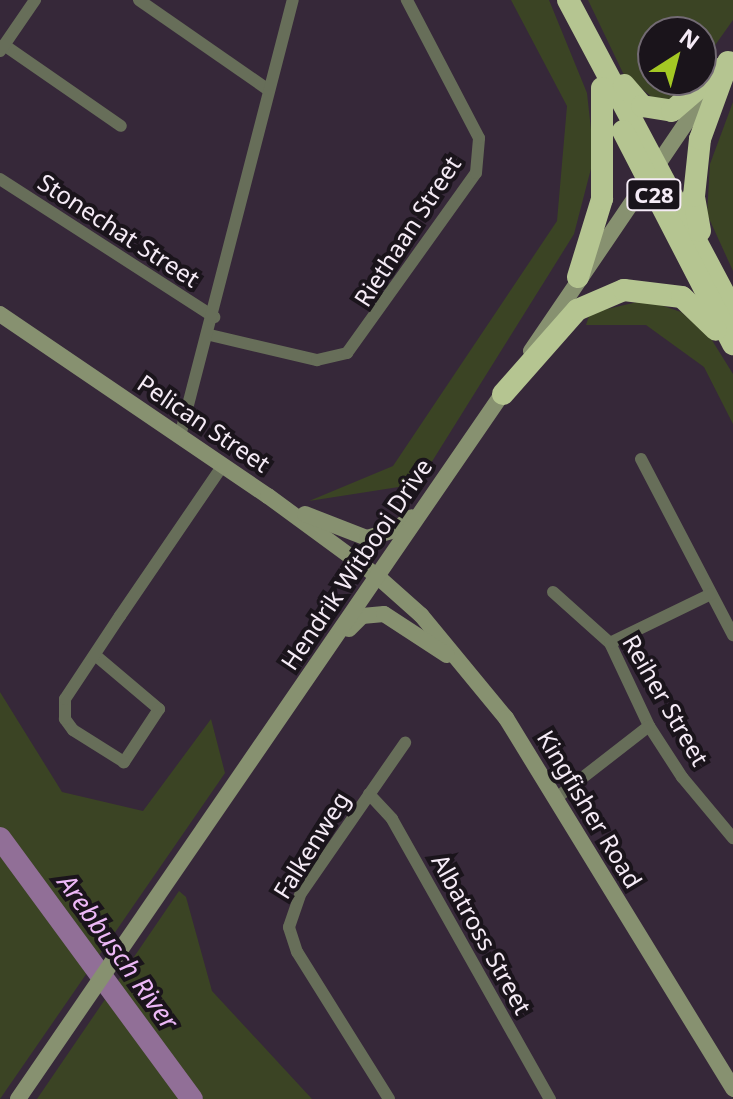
<!DOCTYPE html>
<html>
<head>
<meta charset="utf-8">
<style>
	body { margin:0 }
	#map { position:relative; width:733px; height:1099px; overflow:hidden; background:#362839; font-family:"Noto Sans",sans-serif }
	div>[style] { position:absolute }
	[style*='--x'] { left:calc(var(--x)*1px); top:calc(var(--y)*1px); width:calc(var(--w)*1px); rotate:calc(var(--a)*1deg) }
	.green>* { inset:0; background:#3b4424 }
	.river>* { height:22px; margin:-11px; padding:0 11px; transform-origin:11px; border-radius:11px; background:#916f97 }
	.street>* { height:12px; margin:-6px; padding:0 6px; transform-origin:6px; border-radius:6px; background:#676e59 }
	.secondary>* { height:16px; margin:-8px; padding:0 8px; transform-origin:8px; border-radius:8px; background:#879170 }
	.highway>* { height:22px; margin:-11px; padding:0 11px; transform-origin:11px; border-radius:11px; background:#b5c591 }
	span { translate:-50% -50%; white-space:nowrap; text-align:center; line-height:1.15; -webkit-text-stroke:8px #1a141b; paint-order:stroke }
	.shield-label span { padding:2px 6px; background:#1a141b; border:2px solid; border-radius:6px; -webkit-text-stroke-width:0 }
	.shield-label { font-size:22px; color:#f5ebf6; font-weight:700 }
	.street-label { font-size:24px; color:#f5ebf6 }
	.water-label { font-size:26px; color:#edb8f7; font-style:italic }
	.north { position:absolute; left:637px; top:16px; width:80px; height:80px; box-sizing:border-box; background:#1a141b; border:2px solid #726a73; border-radius:50%; rotate:36deg; font-size:22px; font-weight:700; line-height:32px; text-align:center; color:#f5ebf6 }
	.north::after { content:''; display:block; margin:auto; width:28px; height:36px; background:#a4c824; clip-path:polygon(50% 0,100% 100%,50% 72%,0 100%) }
</style>
</head>
<body>
<div id="map">
	<div class="green">
		<div style="clip-path:polygon(511px 0,549px 0,587px 93px,594px 157px,574px 234px,418px 484px,309px 501px,393px 466px,557px 221px,567px 106px)"></div>
		<div style="clip-path:polygon(588px 0,733px 0,733px 20px,701px 65px,701px 32px,653px 32px,653px 80px,691px 80px,668px 100px,653px 98px,623px 73px)"></div>
		<div style="clip-path:polygon(733px 102px,733px 271px,707px 214px,710px 164px)"></div>
		<div style="clip-path:polygon(646px 300px,681px 312px,710px 337px,733px 374px,733px 424px,704px 367px,646px 325px,586px 325px,590px 313px)"></div>
		<div style="clip-path:polygon(0 692px,62px 792px,143px 811px,211px 719px,225px 773px,0 1099px)"></div>
		<div style="clip-path:polygon(179px 891px,186px 897px,212px 991px,312px 1099px,37px 1099px)"></div>
	</div>
	<div class="river">
		<div style="--x:0;--y:838;--w:324;--a:53.7"></div>
	</div>
	<div class="street">
		<div style="--x:139;--y:0;--w:156;--a:34.8"></div>
		<div style="--x:4;--y:45;--w:142;--a:34.7"></div>
		<div style="--x:0;--y:51;--w:62;--a:-55.5"></div>
		<div style="--x:0;--y:179;--w:255;--a:32.8"></div>
		<div style="--x:210;--y:335;--w:110;--a:13.2"></div>
		<div style="--x:317;--y:360;--w:31;--a:-13"></div>
		<div style="--x:347;--y:353;--w:221;--a:-54.4"></div>
		<div style="--x:476;--y:173;--w:35;--a:-85"></div>
		<div style="--x:479;--y:138;--w:156;--a:-117.6"></div>
		<div style="--x:180;--y:436;--w:450;--a:-75.5"></div>
		<div style="--x:641;--y:459;--w:199;--a:62.4"></div>
		<div style="--x:553;--y:592;--w:76;--a:41.8"></div>
		<div style="--x:610;--y:643;--w:92;--a:64.8"></div>
		<div style="--x:649;--y:726;--w:61;--a:57.1"></div>
		<div style="--x:682;--y:777;--w:80;--a:50.1"></div>
		<div style="--x:610;--y:643;--w:112;--a:-25.9"></div>
		<div style="--x:95;--y:655;--w:84;--a:40.2"></div>
		<div style="--x:159;--y:709;--w:64;--a:123.4"></div>
		<div style="--x:124;--y:762;--w:60;--a:-147.9"></div>
		<div style="--x:73;--y:730;--w:14;--a:-126"></div>
		<div style="--x:65;--y:719;--w:20;--a:-90"></div>
		<div style="--x:65;--y:699;--w:100;--a:-56.5"></div>
		<div style="--x:120;--y:616;--w:183;--a:-55.7"></div>
		<div style="--x:369;--y:794;--w:34;--a:47"></div>
		<div style="--x:392;--y:819;--w:322;--a:60.6"></div>
		<div style="--x:555;--y:799;--w:119;--a:-37.8"></div>
		<div style="--x:389;--y:1099;--w:173;--a:-122"></div>
		<div style="--x:297;--y:952;--w:26;--a:-108"></div>
		<div style="--x:289;--y:927;--w:36;--a:-71"></div>
		<div style="--x:301;--y:893;--w:183;--a:-55.3"></div>
	</div>
	<div class="secondary">
		<div style="--x:0;--y:314;--w:324;--a:34.2"></div>
		<div style="--x:268;--y:496;--w:135;--a:36.3"></div>
		<div style="--x:377;--y:576;--w:59;--a:41.6"></div>
		<div style="--x:421;--y:615;--w:134;--a:50.5"></div>
		<div style="--x:506;--y:718;--w:435;--a:58.5"></div>
		<div style="--x:531;--y:351;--w:320;--a:-55.8"></div>
		<div style="--x:305;--y:514;--w:66;--a:21.2"></div>
		<div style="--x:367;--y:538;--w:29;--a:-16"></div>
		<div style="--x:395;--y:530;--w:21;--a:-37"></div>
		<div style="--x:349;--y:629;--w:18;--a:-45"></div>
		<div style="--x:362;--y:616;--w:22;--a:-5"></div>
		<div style="--x:384;--y:614;--w:75;--a:33.1"></div>
		<div style="--x:18;--y:1099;--w:864;--a:-55.52"></div>
	</div>
	<div class="highway">
		<div style="--x:568;--y:0;--w:351;--a:62"></div>
		<div style="--x:624;--y:85;--w:28;--a:49"></div>
		<div style="--x:642;--y:106;--w:30;--a:9"></div>
		<div style="--x:672;--y:111;--w:66;--a:-40.7"></div>
		<div style="--x:623;--y:131;--w:240;--a:62.7"></div>
		<div style="--x:700;--y:231;--w:36;--a:-100"></div>
		<div style="--x:694;--y:196;--w:57;--a:-84"></div>
		<div style="--x:700;--y:139;--w:82;--a:-70"></div>
		<div style="--x:578;--y:277;--w:82;--a:-72.9"></div>
		<div style="--x:602;--y:199;--w:111;--a:-90"></div>
		<div style="--x:503;--y:394;--w:112;--a:-48.6"></div>
		<div style="--x:577;--y:310;--w:51;--a:-23.1"></div>
		<div style="--x:624;--y:290;--w:58;--a:6.9"></div>
		<div style="--x:682;--y:297;--w:47;--a:44.1"></div>
	</div>
	<div class="shield-label">
		<span style="left:654px;top:195px">C28</span>
	</div>
	<div class="street-label">
		<span style="left:119px;top:230px;rotate:33deg">Stonechat Street</span>
		<span style="left:407px;top:231px;rotate:-57deg">Riethaan Street</span>
		<span style="left:204px;top:423px;rotate:34deg">Pelican Street</span>
		<span style="left:356px;top:564px;rotate:-56deg">Hendrik Witbooi Drive</span>
		<span style="left:666px;top:700px;rotate:60deg">Reiher Street</span>
		<span style="left:590px;top:809px;rotate:59deg">Kingfisher Road</span>
		<span style="left:311px;top:845px;rotate:-58deg">Falkenweg</span>
		<span style="left:482px;top:934px;rotate:61deg">Albatross Street</span>
	</div>
	<div class="water-label">
		<span style="left:118px;top:952px;rotate:54deg">Arebbusch River</span>
	</div>
	<div class="north">N</div>
</div>
</body>
</html>
